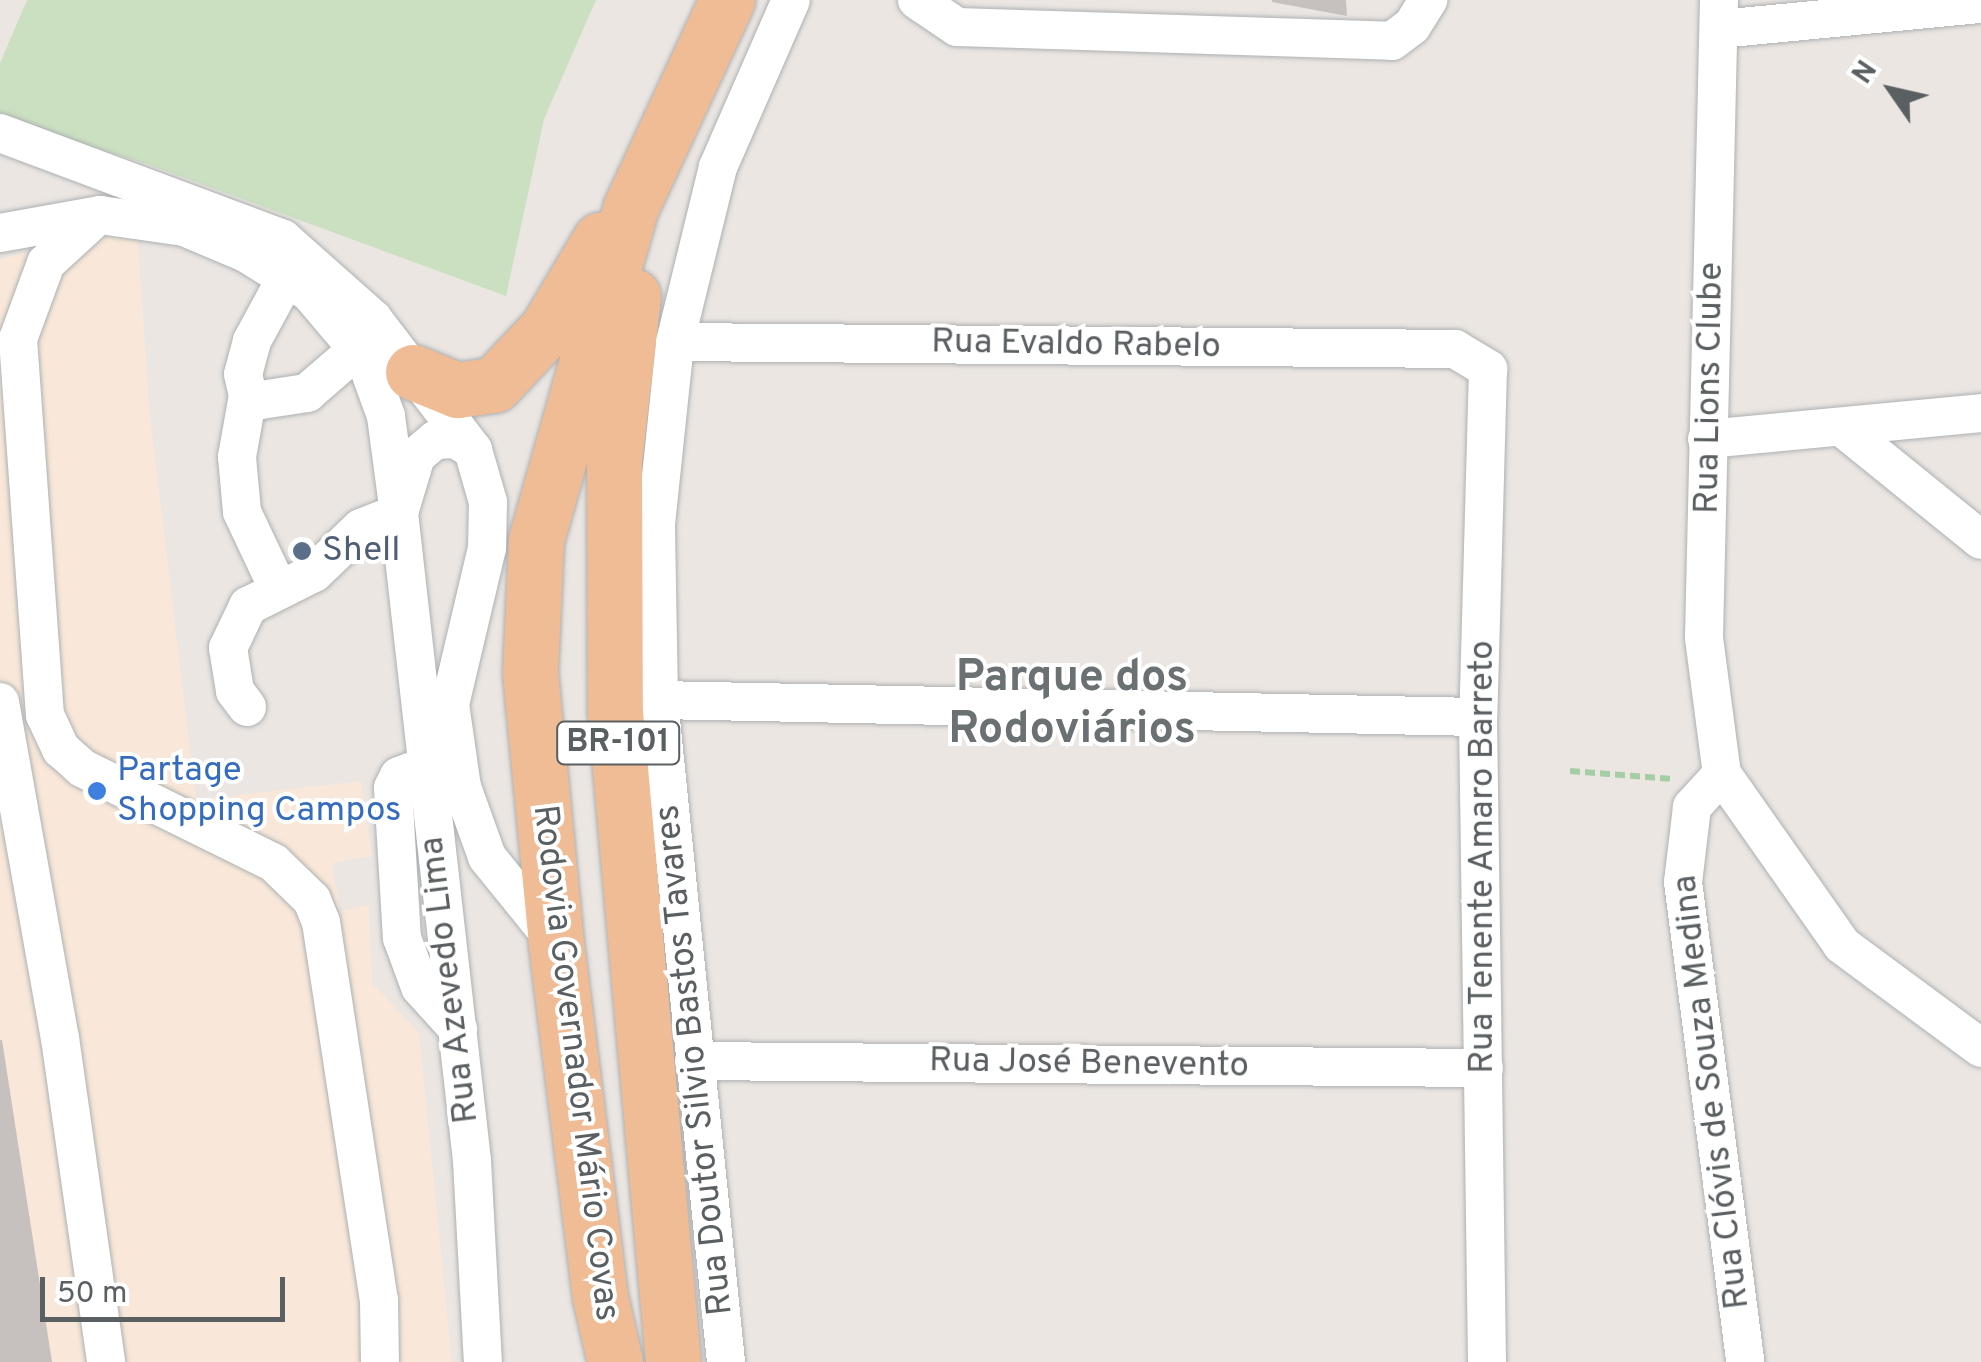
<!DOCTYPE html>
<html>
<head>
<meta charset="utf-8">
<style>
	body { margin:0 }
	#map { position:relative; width:1981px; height:1362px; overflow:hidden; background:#ebe6e2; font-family:Overpass,sans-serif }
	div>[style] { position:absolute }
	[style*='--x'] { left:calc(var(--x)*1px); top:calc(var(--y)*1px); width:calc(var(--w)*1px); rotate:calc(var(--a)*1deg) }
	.commercial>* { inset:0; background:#f9e8d9 }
	.green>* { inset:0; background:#cbe0c1 }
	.building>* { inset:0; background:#c6c1bf }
	.path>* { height:6px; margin-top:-3px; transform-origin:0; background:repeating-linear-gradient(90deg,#a6cea5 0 10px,transparent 0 15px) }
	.roads { filter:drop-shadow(0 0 2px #adb1b3) drop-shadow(0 0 2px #adb1b3) }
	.minor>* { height:38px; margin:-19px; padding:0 19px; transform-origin:19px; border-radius:19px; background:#fff }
	.highway>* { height:55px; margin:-27.5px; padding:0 27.5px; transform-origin:27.5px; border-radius:27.5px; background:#efbc95 }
	.dots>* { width:28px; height:28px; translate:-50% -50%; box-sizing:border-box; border:5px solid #fff; border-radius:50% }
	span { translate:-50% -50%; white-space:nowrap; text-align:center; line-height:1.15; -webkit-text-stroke:8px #fff; paint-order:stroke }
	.shield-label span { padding:2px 8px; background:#fff; border:2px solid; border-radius:8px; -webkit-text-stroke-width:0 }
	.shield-label { font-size:32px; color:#5a5f61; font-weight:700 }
	.street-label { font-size:35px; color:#5a5f61 }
	.service-label { font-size:35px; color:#4e5e75 }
	.left { translate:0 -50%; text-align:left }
	.shop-label { font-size:35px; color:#366cbe }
	.district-label { font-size:45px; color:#6b7173; font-weight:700 }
	.north { position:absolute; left:1841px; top:40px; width:100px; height:100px; -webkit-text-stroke:8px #fff; paint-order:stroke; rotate:304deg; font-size:28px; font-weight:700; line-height:40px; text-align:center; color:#5a5f61 }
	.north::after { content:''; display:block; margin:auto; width:35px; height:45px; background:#5a5f61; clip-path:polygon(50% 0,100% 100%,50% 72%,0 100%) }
	.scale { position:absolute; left:40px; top:1277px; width:245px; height:45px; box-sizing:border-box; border:5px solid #5a5f61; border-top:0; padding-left:12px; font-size:30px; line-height:35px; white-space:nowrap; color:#5a5f61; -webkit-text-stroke:8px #fff; paint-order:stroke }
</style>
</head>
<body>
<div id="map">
	<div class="commercial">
		<div style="clip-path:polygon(137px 227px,149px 407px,196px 800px,361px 781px,372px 856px,332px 863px,340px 911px,369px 905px,372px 983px,419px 1033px,452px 1362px,0 1362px,0 259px)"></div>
	</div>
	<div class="green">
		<div style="clip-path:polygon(27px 0,596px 0,544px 119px,506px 296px,147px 164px,0 118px,0 63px)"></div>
	</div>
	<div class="building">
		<div style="clip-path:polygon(1272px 0,1346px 0,1347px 16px,1272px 2px)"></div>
		<div style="clip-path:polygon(0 1040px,2px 1040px,52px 1362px,0 1362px)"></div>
	</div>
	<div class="path">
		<div style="--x:1570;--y:771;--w:103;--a:4.4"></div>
	</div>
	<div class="roads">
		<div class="minor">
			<div style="--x:917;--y:0;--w:48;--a:34"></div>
			<div style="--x:957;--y:27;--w:435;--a:1.8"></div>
			<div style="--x:1392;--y:41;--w:25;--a:-37"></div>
			<div style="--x:1412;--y:26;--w:31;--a:-58"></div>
			<div style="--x:1719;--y:0;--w:638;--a:91.35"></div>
			<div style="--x:1704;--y:638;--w:137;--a:82.5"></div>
			<div style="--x:1722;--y:774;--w:209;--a:54.9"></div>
			<div style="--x:1842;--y:945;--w:173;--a:36.5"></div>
			<div style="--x:1720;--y:29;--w:262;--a:-5.5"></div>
			<div style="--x:0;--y:133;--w:302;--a:20.5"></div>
			<div style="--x:283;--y:239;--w:120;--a:41.6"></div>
			<div style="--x:373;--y:319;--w:165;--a:52.6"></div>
			<div style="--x:473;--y:450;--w:54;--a:73.9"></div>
			<div style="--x:488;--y:502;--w:46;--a:91.2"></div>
			<div style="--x:487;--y:548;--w:160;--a:103.3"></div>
			<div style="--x:450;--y:704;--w:84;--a:81.8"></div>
			<div style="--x:462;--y:787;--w:74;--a:70.3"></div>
			<div style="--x:487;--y:857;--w:108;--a:51"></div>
			<div style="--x:94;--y:219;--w:65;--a:137.5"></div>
			<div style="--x:46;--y:263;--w:81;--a:110.2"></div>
			<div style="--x:18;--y:339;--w:377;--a:85.9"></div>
			<div style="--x:45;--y:715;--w:38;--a:65"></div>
			<div style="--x:61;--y:749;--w:28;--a:42"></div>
			<div style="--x:82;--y:768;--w:214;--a:26.3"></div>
			<div style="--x:274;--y:863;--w:53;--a:44.2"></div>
			<div style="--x:312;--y:900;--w:24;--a:68"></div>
			<div style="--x:321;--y:922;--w:382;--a:81.3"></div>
			<div style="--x:379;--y:1300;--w:62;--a:89.1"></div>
			<div style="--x:0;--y:233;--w:102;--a:-10.2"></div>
			<div style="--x:100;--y:215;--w:85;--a:8.1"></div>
			<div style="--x:184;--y:227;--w:67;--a:22.8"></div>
			<div style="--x:246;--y:253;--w:74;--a:31.8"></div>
			<div style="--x:309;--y:292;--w:87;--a:49.7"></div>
			<div style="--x:365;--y:358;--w:62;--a:70.1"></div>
			<div style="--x:386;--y:416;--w:98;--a:82.4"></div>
			<div style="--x:399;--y:513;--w:652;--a:83.57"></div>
			<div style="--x:472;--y:1161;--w:201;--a:86.9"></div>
			<div style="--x:286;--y:278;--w:72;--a:118.4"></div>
			<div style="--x:252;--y:341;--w:34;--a:105"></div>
			<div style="--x:243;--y:374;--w:22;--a:77"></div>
			<div style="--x:248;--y:395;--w:14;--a:21"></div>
			<div style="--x:261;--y:400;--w:47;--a:-8.7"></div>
			<div style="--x:307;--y:393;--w:67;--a:-40.8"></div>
			<div style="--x:675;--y:342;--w:780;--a:0.51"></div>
			<div style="--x:1455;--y:349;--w:39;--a:31"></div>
			<div style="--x:1488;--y:369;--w:348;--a:91.6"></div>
			<div style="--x:1478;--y:717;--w:645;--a:89.2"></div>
			<div style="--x:248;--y:395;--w:63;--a:100.1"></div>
			<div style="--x:237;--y:457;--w:55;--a:84.8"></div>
			<div style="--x:242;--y:512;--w:84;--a:64.7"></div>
			<div style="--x:1844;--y:429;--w:176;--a:39"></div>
			<div style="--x:1707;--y:439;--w:275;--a:-5.4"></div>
			<div style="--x:659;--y:700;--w:819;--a:1.19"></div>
			<div style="--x:0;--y:702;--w:341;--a:79.9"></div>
			<div style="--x:60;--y:1038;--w:327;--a:81.9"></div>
			<div style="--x:247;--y:707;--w:20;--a:-127"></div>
			<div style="--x:235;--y:691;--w:44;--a:-99.2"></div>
			<div style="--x:228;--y:648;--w:47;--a:-64.5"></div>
			<div style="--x:248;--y:606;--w:74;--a:-26.6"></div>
			<div style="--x:314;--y:573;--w:65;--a:-43.8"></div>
			<div style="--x:361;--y:528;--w:41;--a:-21.5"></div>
			<div style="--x:399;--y:513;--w:59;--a:-73.4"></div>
			<div style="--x:416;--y:456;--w:25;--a:-40"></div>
			<div style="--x:435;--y:440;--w:20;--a:-3"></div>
			<div style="--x:455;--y:439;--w:21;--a:31"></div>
			<div style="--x:423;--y:767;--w:26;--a:159"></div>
			<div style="--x:399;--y:776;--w:13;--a:117"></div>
			<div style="--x:393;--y:788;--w:150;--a:86.6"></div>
			<div style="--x:402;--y:938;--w:52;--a:69.8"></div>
			<div style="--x:420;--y:987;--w:57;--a:47.9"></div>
			<div style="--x:1722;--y:774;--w:45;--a:132.3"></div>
			<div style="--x:1692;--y:807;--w:76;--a:96.8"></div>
			<div style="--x:1683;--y:882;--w:484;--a:82.6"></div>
			<div style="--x:694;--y:1061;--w:790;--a:0.51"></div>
			<div style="--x:726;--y:1362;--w:665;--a:-95.78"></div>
			<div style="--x:659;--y:700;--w:176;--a:-91"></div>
			<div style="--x:656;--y:524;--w:183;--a:-84"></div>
			<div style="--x:675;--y:342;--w:180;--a:-76.2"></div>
			<div style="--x:718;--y:167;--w:182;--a:-66.4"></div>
		</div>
		<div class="highway">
			<div style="--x:633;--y:296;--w:165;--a:96.6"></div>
			<div style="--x:614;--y:460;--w:252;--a:89.8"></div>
			<div style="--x:615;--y:712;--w:653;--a:84.9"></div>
			<div style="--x:413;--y:372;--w:48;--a:22.2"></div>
			<div style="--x:457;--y:390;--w:37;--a:-8"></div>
			<div style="--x:494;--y:385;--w:77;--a:-46.6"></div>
			<div style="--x:547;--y:329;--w:104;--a:-59.2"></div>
			<div style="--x:615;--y:1362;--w:67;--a:-103"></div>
			<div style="--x:600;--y:1297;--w:357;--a:-97.1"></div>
			<div style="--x:556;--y:943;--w:271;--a:-95.5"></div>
			<div style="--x:530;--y:673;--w:133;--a:-87.4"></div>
			<div style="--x:536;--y:540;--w:346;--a:-74.1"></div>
			<div style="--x:631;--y:207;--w:228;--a:-65.1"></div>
		</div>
	</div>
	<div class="dots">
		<div style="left:302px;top:551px;background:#5c6f8a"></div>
		<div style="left:97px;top:791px;background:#3f7fe0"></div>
	</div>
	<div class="shield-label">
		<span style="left:618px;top:743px">BR-101</span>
	</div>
	<div class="street-label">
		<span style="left:1076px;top:345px;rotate:1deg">Rua Evaldo Rabelo</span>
		<span style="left:1710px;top:388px;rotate:-89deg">Rua Lions Clube</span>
		<span style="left:1483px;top:857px;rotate:-90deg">Rua Tenente Amaro Barreto</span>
		<span style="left:450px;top:980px;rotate:-97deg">Rua Azevedo Lima</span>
		<span style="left:695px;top:1060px;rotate:-96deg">Rua Doutor Silvio Bastos Tavares</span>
		<span style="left:575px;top:1063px;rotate:83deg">Rodovia Governador Mário Covas</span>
		<span style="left:1089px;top:1064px;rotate:1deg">Rua José Benevento</span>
		<span style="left:1712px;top:1092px;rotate:-97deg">Rua Clóvis de Souza Medina</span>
	</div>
	<div class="service-label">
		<span class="left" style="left:322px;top:551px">Shell</span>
	</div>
	<div class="shop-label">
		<span class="left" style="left:117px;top:791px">Partage<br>Shopping Campos</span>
	</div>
	<div class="district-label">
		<span style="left:1072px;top:705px">Parque dos<br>Rodoviários</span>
	</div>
	<div class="north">N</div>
	<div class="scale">50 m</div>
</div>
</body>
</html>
